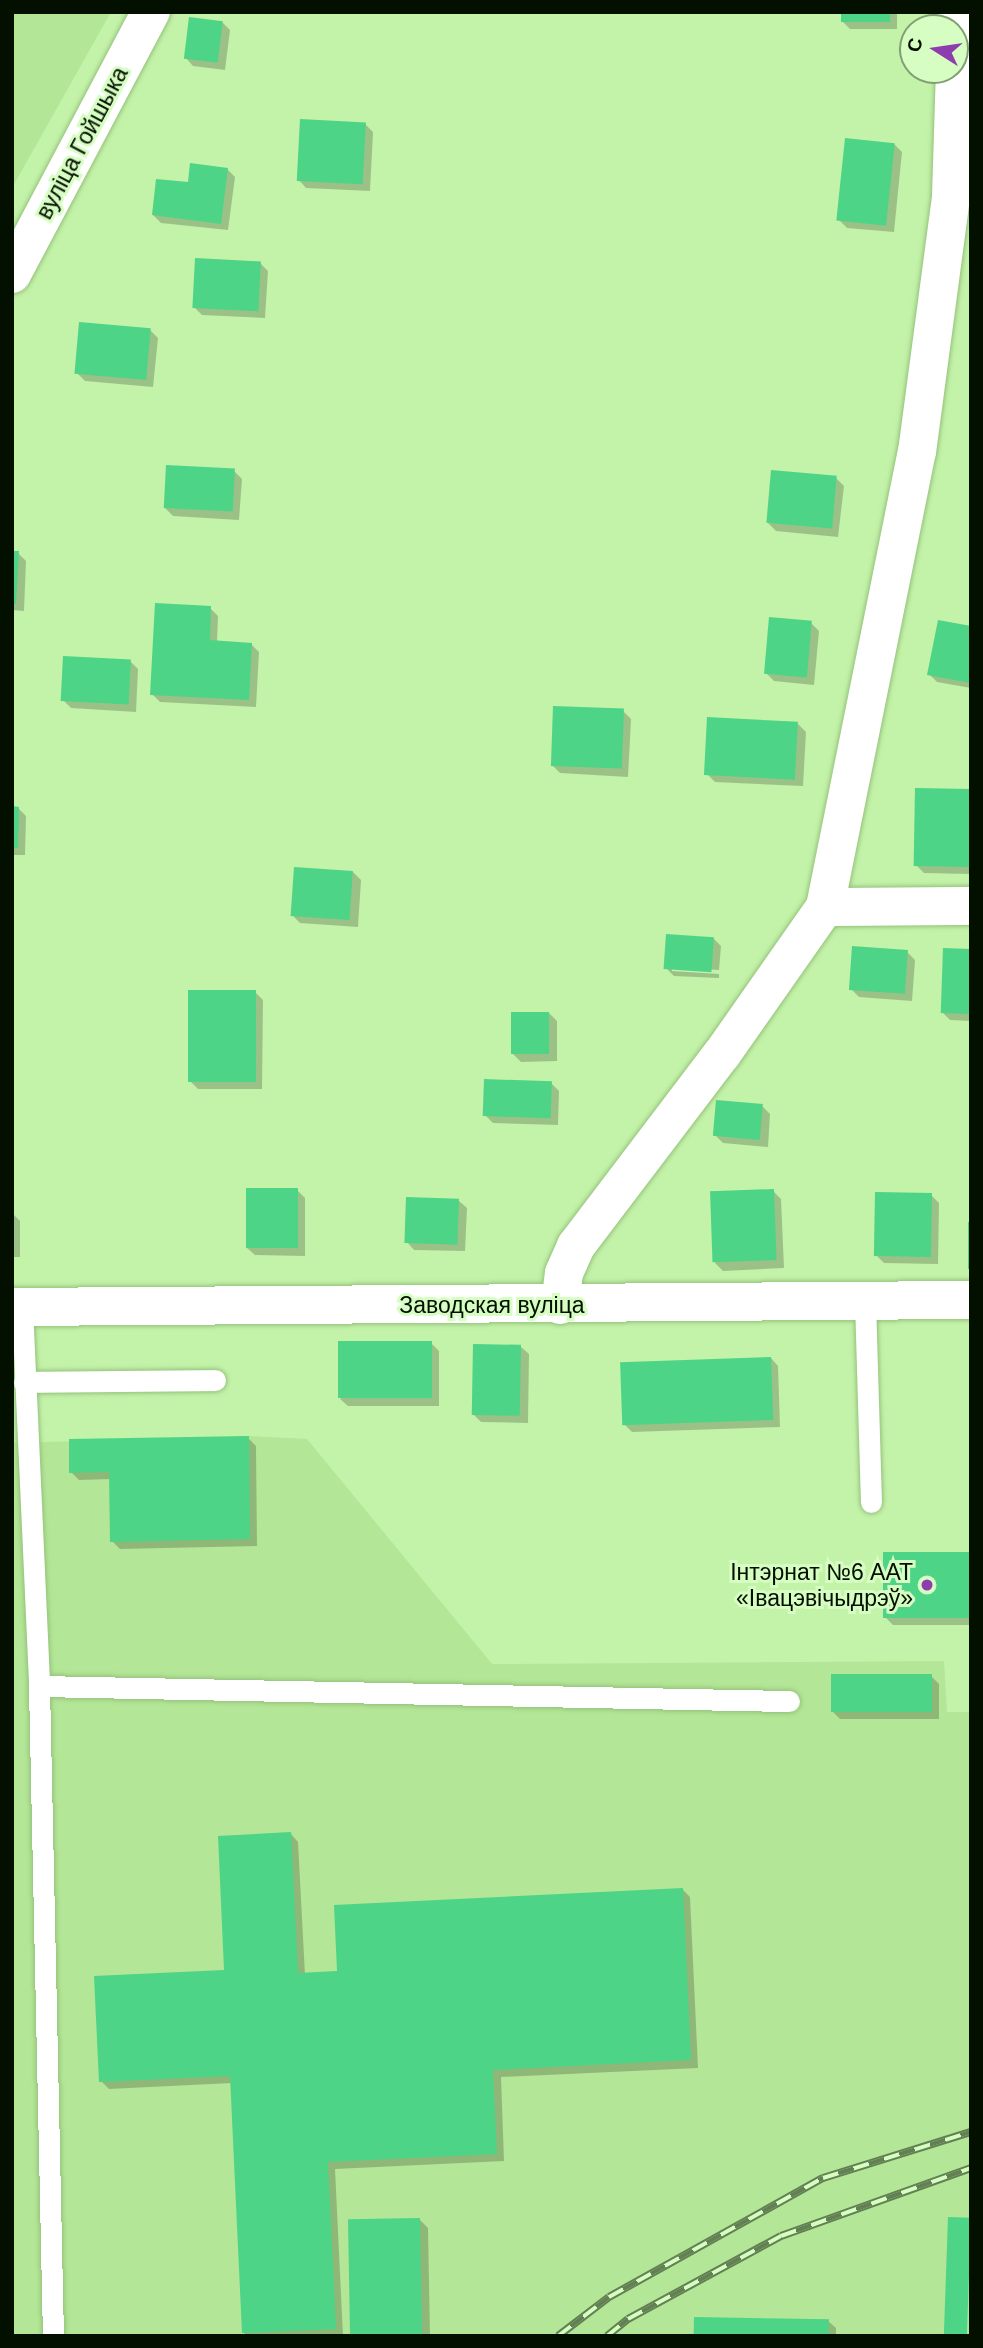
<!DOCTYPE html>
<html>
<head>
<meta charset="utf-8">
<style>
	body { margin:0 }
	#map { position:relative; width:983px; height:2348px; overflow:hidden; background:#c3f2a9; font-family:Arial,sans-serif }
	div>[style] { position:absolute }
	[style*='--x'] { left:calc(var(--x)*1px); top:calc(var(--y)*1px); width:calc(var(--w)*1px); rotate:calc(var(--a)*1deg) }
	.built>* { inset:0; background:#b3e696 }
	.shadow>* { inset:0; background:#0003 }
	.building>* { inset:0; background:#4dd487; transform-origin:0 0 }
	.roads { filter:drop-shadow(0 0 2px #95c27b) drop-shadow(0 0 2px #95c27b) }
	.lane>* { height:21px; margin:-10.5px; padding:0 10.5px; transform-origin:10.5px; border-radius:10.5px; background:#fff }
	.street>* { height:38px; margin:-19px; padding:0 19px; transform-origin:19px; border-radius:19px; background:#fff }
	.rail>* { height:8px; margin-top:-4px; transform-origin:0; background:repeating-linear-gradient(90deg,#d6fdc2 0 16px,#628053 0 32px); box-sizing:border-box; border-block:2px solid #628053 }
	.dots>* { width:19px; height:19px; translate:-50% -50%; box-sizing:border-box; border:4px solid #d6fdc2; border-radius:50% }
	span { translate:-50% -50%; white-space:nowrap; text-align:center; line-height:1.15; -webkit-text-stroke:6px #d6fdc2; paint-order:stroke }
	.street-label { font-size:23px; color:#031000 }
	.poi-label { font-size:23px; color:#031000 }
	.right { translate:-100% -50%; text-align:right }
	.frame { position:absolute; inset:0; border:14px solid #031000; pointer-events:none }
	.north { position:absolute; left:899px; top:14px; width:70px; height:70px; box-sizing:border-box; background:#d6fdc2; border:2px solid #829e74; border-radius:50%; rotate:282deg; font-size:19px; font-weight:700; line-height:28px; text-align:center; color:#031000 }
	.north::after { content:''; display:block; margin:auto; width:24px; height:32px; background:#8d3dad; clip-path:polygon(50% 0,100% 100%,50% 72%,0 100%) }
</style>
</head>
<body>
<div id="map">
	<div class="built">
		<div style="clip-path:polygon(12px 12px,111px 12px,12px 188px)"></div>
		<div style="clip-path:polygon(249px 1436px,307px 1439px,492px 1664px,944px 1661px,947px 1712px,971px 1712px,971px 2336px,12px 2336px,12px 1443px)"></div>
	</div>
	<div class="shadow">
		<div style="clip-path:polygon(842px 12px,897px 12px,897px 29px,850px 29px,842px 21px)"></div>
		<div style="clip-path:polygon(222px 22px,230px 30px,225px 70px,193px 66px,186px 58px)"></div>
		<div style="clip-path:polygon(365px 124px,373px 132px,370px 191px,306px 188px,299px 180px)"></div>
		<div style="clip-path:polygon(894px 144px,902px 152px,894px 232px,847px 228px,839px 220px)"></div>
		<div style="clip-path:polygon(227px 169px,235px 177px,228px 230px,161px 223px,153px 215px,190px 184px)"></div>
		<div style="clip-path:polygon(260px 263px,268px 271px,265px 318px,202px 315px,194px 307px)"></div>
		<div style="clip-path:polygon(150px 330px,158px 338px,153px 387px,85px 381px,77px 373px)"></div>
		<div style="clip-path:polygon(234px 471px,242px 479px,239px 520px,173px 516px,165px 508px)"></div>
		<div style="clip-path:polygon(836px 478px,844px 486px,838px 537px,776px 531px,768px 523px)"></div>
		<div style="clip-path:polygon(12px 553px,18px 553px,26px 561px,24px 611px,12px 610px)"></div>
		<div style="clip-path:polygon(210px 608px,218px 616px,217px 642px,251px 644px,259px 652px,256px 707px,160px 702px,152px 694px)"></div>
		<div style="clip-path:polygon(811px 623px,819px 631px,814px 685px,774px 681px,766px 673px)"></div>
		<div style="clip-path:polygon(971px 628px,971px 688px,937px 682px,929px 674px)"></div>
		<div style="clip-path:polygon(130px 661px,138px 669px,136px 712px,71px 708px,63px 700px)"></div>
		<div style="clip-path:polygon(623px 711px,631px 719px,628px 777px,560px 773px,552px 765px)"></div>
		<div style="clip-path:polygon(798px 724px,806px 732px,803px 786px,715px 782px,707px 774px)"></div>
		<div style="clip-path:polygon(971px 791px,971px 874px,924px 873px,916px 865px)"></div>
		<div style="clip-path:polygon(12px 808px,18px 808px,26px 816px,25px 855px,12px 855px)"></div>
		<div style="clip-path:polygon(353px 872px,361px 880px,358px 927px,300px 923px,292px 915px)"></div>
		<div style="clip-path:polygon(713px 938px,721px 946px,719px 970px,672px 967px,672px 971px,719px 974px,719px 978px,674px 976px,666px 968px)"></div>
		<div style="clip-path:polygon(971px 951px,971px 1021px,950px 1020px,942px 1012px)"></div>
		<div style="clip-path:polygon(907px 952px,915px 960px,912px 1001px,859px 997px,851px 989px)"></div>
		<div style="clip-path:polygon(255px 992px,263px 1000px,262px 1089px,198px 1089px,190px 1081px)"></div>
		<div style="clip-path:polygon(549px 1013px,557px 1021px,557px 1061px,521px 1062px,513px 1054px)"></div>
		<div style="clip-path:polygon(551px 1083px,559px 1091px,558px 1125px,493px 1123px,485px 1115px)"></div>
		<div style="clip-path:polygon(762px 1106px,770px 1114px,768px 1147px,723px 1143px,715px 1135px)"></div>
		<div style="clip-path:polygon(297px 1190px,305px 1198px,305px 1256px,255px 1255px,247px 1248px)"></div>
		<div style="clip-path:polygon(773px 1191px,781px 1199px,784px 1268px,723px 1271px,715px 1263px)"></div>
		<div style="clip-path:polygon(931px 1195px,939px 1203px,938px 1264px,884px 1263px,876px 1255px)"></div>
		<div style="clip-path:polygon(459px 1201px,467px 1208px,465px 1251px,414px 1250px,407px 1242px)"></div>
		<div style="clip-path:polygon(12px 1213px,20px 1221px,20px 1257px,12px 1257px)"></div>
		<div style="clip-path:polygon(431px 1343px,439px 1351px,439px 1406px,348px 1406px,340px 1399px)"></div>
		<div style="clip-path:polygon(521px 1347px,529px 1354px,528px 1423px,481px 1422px,473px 1414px)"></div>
		<div style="clip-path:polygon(771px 1358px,778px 1366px,780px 1427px,632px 1432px,624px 1424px)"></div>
		<div style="clip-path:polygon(248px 1438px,256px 1446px,257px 1546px,120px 1549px,112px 1541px,111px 1479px,79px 1480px,71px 1472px)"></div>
		<div style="clip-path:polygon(971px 1554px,971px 1625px,893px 1625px,885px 1617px)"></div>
		<div style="clip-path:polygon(931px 1676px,939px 1684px,939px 1719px,840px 1719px,832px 1711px)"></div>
		<div style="clip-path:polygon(291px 1834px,298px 1842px,305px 1975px,339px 1973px,682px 1889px,690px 1897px,698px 2068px,501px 2077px,504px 2161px,335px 2169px,343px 2336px,247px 2336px,244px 2333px,232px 2083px,109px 2089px,101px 2081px,226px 1972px)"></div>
		<div style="clip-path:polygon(420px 2220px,428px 2228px,430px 2336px,352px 2336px)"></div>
		<div style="clip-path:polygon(828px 2321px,836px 2328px,836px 2336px,695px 2336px)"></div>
	</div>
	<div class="building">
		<div style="left:841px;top:12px;width:49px;height:10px"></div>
		<div style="left:189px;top:17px;width:34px;height:42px;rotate:7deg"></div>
		<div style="left:300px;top:119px;width:66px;height:62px;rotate:3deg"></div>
		<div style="left:845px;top:138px;width:50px;height:83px;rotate:6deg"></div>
		<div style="clip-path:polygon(190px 163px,228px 168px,221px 224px,152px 215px,156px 179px,188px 182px)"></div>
		<div style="left:195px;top:258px;width:66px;height:50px;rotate:3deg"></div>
		<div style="left:79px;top:322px;width:72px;height:52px;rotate:5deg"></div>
		<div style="left:166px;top:465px;width:69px;height:43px;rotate:3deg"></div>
		<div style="left:771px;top:470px;width:66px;height:53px;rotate:5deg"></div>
		<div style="clip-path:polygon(12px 551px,19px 551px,16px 604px,12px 603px)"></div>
		<div style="clip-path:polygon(155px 603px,211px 606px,210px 640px,252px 643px,249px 700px,150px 695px)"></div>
		<div style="left:769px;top:617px;width:43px;height:57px;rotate:5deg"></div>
		<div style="clip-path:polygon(938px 620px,971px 626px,971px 683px,927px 675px)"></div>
		<div style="left:63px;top:656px;width:68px;height:45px;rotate:3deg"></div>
		<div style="left:553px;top:706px;width:71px;height:60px;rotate:2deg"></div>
		<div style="left:707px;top:717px;width:91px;height:58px;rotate:3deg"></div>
		<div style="left:915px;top:788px;width:56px;height:78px;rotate:1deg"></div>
		<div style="clip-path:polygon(12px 806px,19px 807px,18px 848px,12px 848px)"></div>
		<div style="left:294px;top:867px;width:59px;height:49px;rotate:4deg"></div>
		<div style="left:666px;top:934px;width:48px;height:35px;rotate:4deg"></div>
		<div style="left:852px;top:946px;width:56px;height:44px;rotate:4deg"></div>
		<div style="left:943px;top:948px;width:28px;height:65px;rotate:2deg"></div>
		<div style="left:188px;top:990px;width:68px;height:92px"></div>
		<div style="left:511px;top:1012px;width:38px;height:42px"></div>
		<div style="left:484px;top:1079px;width:68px;height:37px;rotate:2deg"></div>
		<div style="left:716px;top:1100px;width:47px;height:36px;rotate:5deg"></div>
		<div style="left:246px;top:1188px;width:52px;height:60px"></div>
		<div style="left:774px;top:1189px;width:71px;height:64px;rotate:88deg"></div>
		<div style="left:875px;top:1192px;width:57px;height:64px;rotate:1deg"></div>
		<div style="left:406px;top:1197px;width:53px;height:46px;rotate:2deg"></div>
		<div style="left:968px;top:1222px;width:3px;height:47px"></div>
		<div style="left:432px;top:1341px;width:57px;height:94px;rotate:90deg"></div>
		<div style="left:473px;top:1344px;width:48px;height:71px;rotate:1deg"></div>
		<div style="left:771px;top:1357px;width:63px;height:151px;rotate:88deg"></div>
		<div style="clip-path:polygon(249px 1436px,250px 1539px,110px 1542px,109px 1472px,69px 1473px,69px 1439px)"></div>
		<div style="left:883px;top:1552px;width:88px;height:66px"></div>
		<div style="left:831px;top:1674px;width:101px;height:38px"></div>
		<div style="clip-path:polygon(291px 1832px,298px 1973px,337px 1971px,334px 1905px,683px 1888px,691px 2060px,493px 2070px,497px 2154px,328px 2162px,336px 2329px,242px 2333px,230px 2076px,99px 2082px,94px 1976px,224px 1970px,218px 1836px)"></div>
		<div style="left:948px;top:2217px;width:23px;height:119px;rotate:2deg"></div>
		<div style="left:420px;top:2218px;width:118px;height:72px;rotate:89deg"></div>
		<div style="left:694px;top:2317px;width:135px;height:19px;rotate:1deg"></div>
	</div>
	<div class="roads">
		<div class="lane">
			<div style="--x:865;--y:1301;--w:201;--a:88.3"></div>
			<div style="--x:22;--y:1307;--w:379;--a:87.4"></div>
			<div style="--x:39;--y:1686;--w:650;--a:88.77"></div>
			<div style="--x:24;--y:1382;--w:191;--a:-0.6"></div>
			<div style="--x:39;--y:1686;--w:750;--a:1.15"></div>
		</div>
		<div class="street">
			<div style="--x:955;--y:68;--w:56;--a:-88"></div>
			<div style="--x:12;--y:274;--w:297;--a:-62.1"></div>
			<div style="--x:825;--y:907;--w:146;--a:-0.4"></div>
			<div style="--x:560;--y:1305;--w:32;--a:-83"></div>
			<div style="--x:564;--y:1273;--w:30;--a:-66"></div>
			<div style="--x:576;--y:1246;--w:241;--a:-52.8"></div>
			<div style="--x:722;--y:1054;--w:179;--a:-55"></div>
			<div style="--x:825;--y:907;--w:464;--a:-78.6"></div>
			<div style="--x:917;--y:452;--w:258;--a:-82.4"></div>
			<div style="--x:951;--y:196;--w:126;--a:-88.2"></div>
			<div style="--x:12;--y:1307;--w:959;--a:-0.42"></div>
		</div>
	</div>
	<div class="rail">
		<div style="--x:558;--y:2336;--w:64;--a:-37.4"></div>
		<div style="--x:609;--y:2297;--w:245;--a:-29.1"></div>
		<div style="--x:823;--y:2178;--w:155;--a:-17.3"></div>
		<div style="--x:607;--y:2336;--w:27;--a:-39"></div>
		<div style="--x:628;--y:2319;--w:174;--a:-28.5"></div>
		<div style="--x:781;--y:2236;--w:202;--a:-19.7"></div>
	</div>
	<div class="dots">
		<div style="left:927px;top:1585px;background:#8d3dad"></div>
	</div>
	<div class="street-label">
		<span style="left:82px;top:143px;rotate:-62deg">вуліца Гойшыка</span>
		<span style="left:492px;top:1305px">Заводская вуліца</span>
	</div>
	<div class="poi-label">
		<span class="right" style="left:913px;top:1585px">Інтэрнат №6 ААТ<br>«Івацэвічыдрэў»</span>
	</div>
	<div class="frame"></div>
	<div class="north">С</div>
</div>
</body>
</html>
